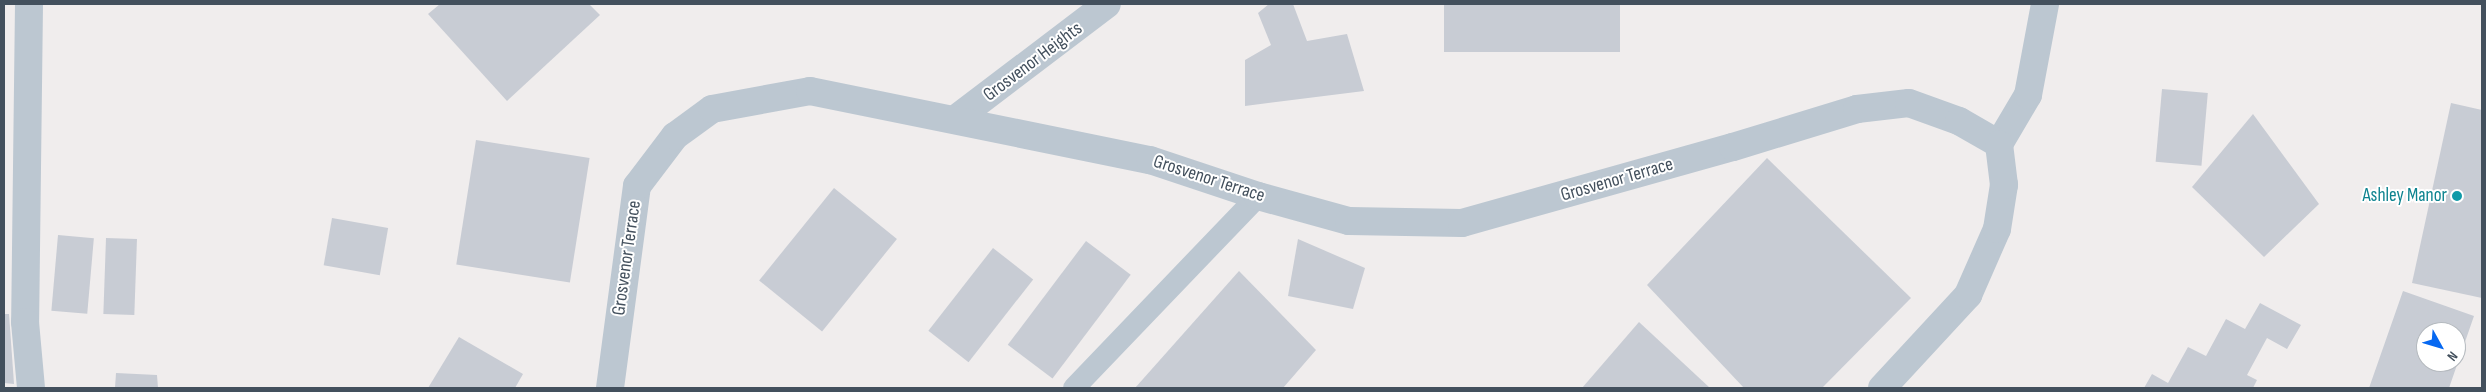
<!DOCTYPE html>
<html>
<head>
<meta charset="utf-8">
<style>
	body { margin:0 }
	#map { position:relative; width:2486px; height:392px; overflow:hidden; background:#f0eded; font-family:"Sofia Sans Condensed",sans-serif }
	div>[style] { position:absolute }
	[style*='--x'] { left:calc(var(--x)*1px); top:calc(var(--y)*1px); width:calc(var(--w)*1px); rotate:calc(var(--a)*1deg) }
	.building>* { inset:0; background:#c8ccd4; transform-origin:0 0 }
	.service>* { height:22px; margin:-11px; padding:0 11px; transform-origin:11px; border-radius:11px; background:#bcc7d1 }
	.minor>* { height:28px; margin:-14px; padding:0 14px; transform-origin:14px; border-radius:14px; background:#bcc7d1 }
	.dots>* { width:14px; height:14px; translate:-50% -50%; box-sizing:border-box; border:2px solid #fff; border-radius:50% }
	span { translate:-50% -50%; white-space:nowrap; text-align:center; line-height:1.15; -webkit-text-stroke:4px #fff; paint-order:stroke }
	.street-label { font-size:19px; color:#43505d }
	.culture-label { font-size:19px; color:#0d838f }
	.right { translate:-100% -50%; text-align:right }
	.frame { position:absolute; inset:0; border:5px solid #43505d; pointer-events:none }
	.north { position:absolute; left:2416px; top:322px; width:50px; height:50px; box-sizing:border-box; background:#fff; border:1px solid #b4b9be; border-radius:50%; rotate:129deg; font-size:14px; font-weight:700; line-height:20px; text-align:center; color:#43505d }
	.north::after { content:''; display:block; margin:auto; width:18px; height:22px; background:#0668f1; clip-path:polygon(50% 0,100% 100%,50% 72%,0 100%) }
</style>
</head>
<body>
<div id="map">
	<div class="building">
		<div style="clip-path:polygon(440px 4px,589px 4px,600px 15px,507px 101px,428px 14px)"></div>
		<div style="clip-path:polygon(1269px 4px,1293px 4px,1307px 41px,1347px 34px,1364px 91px,1245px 106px,1245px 60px,1271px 45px,1258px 13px)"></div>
		<div style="left:1444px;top:4px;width:176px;height:48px"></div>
		<div style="left:2162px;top:89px;width:46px;height:73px;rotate:5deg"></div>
		<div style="clip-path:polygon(2451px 103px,2482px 110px,2482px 298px,2412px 283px)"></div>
		<div style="clip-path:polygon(2253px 114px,2319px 204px,2264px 257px,2192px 187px)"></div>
		<div style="left:476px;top:140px;width:115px;height:126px;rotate:9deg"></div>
		<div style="clip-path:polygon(1767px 158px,1911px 298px,1822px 388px,1744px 388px,1647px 285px)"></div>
		<div style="left:834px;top:188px;width:81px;height:119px;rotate:39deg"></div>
		<div style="left:332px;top:218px;width:57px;height:48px;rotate:10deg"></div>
		<div style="left:58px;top:235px;width:36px;height:76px;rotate:5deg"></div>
		<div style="left:106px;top:238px;width:31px;height:76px;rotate:2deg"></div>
		<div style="clip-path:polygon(1298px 239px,1365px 268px,1353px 309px,1288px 296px)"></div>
		<div style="left:1086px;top:241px;width:56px;height:130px;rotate:37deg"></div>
		<div style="left:993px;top:248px;width:51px;height:105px;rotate:38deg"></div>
		<div style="clip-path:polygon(1239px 271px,1316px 350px,1283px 388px,1135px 388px)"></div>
		<div style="clip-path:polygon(evenodd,2403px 291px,2474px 316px,2449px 388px,2369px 388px,2403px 291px,2426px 332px,2456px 332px,2456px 362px,2426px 362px,2426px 332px)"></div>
		<div style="clip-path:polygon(2260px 303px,2301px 325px,2287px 349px,2267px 338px,2247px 375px,2257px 380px,2253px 388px,2144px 388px,2152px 374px,2168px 383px,2188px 347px,2206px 356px,2226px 319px,2245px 329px)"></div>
		<div style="clip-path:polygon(4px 314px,9px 314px,14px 384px,4px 383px)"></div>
		<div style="clip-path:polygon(1639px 322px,1710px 388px,1582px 388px)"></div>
		<div style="clip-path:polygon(459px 337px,523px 374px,515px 388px,428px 388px)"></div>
		<div style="clip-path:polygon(116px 373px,157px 375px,158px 388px,115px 388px)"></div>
	</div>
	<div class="service">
		<div style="--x:1074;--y:388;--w:266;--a:-46.2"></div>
	</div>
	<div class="minor">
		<div style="--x:29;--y:4;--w:318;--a:90.7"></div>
		<div style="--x:25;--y:322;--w:66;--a:84.8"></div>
		<div style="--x:957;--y:118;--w:188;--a:-37.2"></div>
		<div style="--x:1999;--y:144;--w:57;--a:-59.4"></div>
		<div style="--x:2028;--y:95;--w:93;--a:-79.4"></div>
		<div style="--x:610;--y:388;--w:204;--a:-82.4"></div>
		<div style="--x:637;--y:186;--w:63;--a:-52.8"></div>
		<div style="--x:675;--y:136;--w:46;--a:-36.1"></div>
		<div style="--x:712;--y:109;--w:100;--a:-10.4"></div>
		<div style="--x:810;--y:91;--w:347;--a:11.5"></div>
		<div style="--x:1150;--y:160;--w:114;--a:18.4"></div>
		<div style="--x:1258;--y:196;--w:94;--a:15.4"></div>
		<div style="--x:1349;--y:221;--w:113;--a:1"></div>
		<div style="--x:1462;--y:223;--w:281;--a:-15.7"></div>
		<div style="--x:1733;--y:147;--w:130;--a:-17"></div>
		<div style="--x:1857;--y:109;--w:52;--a:-6.6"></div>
		<div style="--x:1909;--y:103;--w:53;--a:19.8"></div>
		<div style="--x:1959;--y:121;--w:46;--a:29.9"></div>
		<div style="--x:1882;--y:388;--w:127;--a:-47.2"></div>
		<div style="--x:1968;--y:295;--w:72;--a:-66.3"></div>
		<div style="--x:1997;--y:229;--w:45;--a:-81"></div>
		<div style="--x:2004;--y:185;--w:41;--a:-97"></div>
	</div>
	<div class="dots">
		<div style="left:2457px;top:196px;background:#0f9aa8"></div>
	</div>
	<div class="street-label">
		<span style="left:1033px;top:62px;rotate:-37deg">Grosvenor Heights</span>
		<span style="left:1209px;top:179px;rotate:18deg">Grosvenor Terrace</span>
		<span style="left:1617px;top:180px;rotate:-16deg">Grosvenor Terrace</span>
		<span style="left:627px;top:258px;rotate:-82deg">Grosvenor Terrace</span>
	</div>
	<div class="culture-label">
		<span class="right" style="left:2447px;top:196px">Ashley Manor</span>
	</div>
	<div class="frame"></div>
	<div class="north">N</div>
</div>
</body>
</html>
